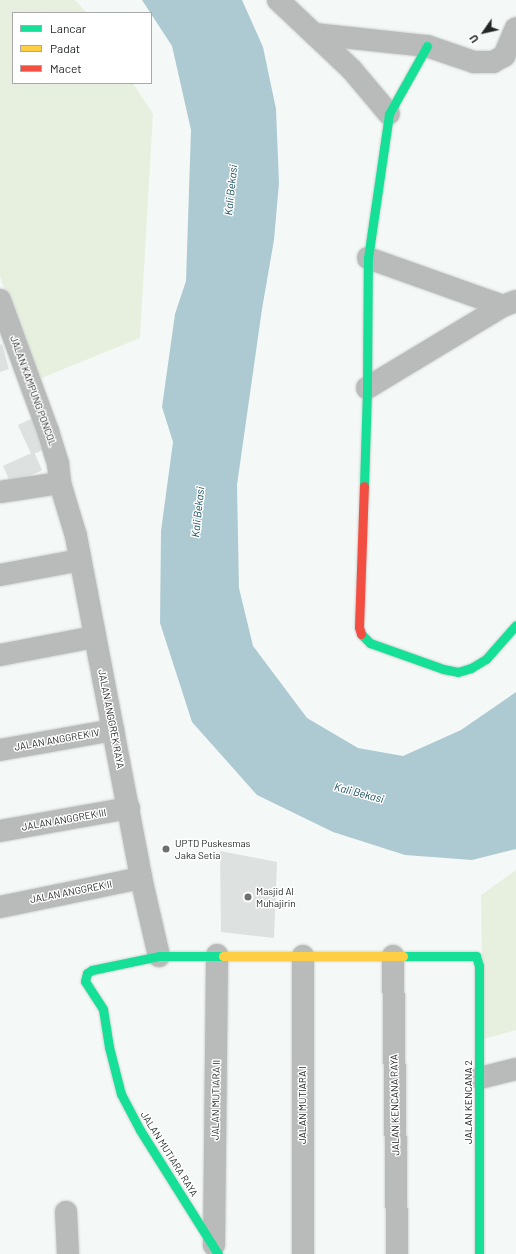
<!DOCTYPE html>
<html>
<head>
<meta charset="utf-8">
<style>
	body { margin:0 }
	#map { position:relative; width:516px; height:1254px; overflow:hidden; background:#f4f9f7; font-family:Barlow,sans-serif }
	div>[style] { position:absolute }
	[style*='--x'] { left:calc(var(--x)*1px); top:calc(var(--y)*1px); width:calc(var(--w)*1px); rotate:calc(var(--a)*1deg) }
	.green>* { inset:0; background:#e7f0de }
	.water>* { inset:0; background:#adcad2 }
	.building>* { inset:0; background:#dde1e0; transform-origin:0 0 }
	.roads { filter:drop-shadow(0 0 1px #cfd2d1) drop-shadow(0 0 1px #cfd2d1) }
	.street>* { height:22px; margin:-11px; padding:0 11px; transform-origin:11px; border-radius:11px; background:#b9bbba }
	.fast>* { height:9px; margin:-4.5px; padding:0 4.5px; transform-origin:4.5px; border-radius:4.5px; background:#16e098 }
	.slow>* { height:9px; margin:-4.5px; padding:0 4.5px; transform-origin:4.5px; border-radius:4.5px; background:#ffcf43 }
	.jam>* { height:9px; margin:-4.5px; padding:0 4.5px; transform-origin:4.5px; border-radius:4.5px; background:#f24e42 }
	.dots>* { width:11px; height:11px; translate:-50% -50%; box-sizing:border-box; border:2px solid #fff; border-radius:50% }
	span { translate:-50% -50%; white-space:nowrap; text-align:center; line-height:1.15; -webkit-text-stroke:3px #fff; paint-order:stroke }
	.street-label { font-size:10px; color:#232725 }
	.poi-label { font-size:10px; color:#232725 }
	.left { translate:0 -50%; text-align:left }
	.water-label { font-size:11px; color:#154d5b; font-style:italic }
	.legend { position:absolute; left:12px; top:12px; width:140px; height:72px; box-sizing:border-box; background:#fff; border:1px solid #a7a9a8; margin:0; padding:5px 7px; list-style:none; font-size:12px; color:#232725 }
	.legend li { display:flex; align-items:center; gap:8px; height:20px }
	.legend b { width:20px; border:1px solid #a7a9a8 }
	.north { position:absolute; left:464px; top:12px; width:40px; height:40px; -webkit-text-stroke:3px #fff; paint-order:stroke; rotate:236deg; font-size:11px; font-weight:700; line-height:16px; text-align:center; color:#232725 }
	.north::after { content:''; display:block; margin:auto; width:14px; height:18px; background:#232725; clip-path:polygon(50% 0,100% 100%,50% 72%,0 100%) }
</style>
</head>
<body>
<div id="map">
	<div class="green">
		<div style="clip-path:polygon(0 0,75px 0,87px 13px,13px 13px,13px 83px,133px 83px,153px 114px,140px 338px,39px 379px,0 277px)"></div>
		<div style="clip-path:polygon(516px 870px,516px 1030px,483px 1039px,481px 895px)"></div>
	</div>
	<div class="water">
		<div style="clip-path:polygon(142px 0,242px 0,263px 47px,276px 109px,279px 183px,274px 240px,262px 309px,237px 485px,239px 588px,253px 646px,307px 718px,358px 748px,403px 756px,461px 730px,516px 692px,516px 849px,472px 860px,405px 855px,333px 832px,257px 795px,192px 722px,160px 623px,161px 531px,173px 442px,162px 407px,175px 314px,186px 281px,191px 130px,172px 46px)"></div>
	</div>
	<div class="building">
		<div style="clip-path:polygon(2px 344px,9px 369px,0 372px,0 345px)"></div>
		<div style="left:35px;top:417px;width:33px;height:19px;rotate:65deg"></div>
		<div style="left:34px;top:452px;width:20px;height:34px;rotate:66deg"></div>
		<div style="clip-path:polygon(220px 851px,277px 862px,274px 938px,221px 932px)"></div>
	</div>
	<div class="roads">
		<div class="street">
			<div style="--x:278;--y:0;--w:102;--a:43.4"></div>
			<div style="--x:352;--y:70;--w:57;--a:49.9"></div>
			<div style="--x:314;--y:34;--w:114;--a:6.1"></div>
			<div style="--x:427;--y:46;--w:50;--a:18.8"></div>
			<div style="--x:474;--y:62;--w:19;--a:0"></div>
			<div style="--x:493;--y:62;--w:13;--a:-29"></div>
			<div style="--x:504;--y:56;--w:30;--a:-67"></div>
			<div style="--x:368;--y:258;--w:143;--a:19.6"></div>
			<div style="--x:0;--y:300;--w:140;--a:69.9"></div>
			<div style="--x:48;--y:431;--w:34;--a:73"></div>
			<div style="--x:58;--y:463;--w:20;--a:84"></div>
			<div style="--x:60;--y:483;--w:55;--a:73.2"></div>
			<div style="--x:76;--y:536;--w:348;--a:79.2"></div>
			<div style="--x:141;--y:878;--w:80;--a:77"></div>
			<div style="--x:367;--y:388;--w:159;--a:-31.1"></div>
			<div style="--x:503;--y:306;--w:14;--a:-21"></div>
			<div style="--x:0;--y:492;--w:61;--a:-8.5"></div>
			<div style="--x:0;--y:575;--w:81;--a:-10.6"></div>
			<div style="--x:0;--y:655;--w:96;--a:-10.8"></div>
			<div style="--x:0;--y:750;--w:115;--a:-10"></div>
			<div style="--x:0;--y:831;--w:131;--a:-10.1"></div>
			<div style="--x:0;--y:907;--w:144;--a:-11.6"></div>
			<div style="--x:393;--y:956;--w:298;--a:89.2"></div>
			<div style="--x:480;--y:1078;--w:37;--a:-14"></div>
			<div style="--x:66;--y:1212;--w:42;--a:87.3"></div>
			<div style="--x:214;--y:1245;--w:290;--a:-89.4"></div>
			<div style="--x:303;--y:1254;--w:298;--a:-90"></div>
		</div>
		<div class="fast">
			<div style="--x:364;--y:486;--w:98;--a:-88.2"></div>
			<div style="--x:367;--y:388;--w:130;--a:-89.6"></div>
			<div style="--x:368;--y:258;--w:146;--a:-81.7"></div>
			<div style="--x:389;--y:114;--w:78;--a:-60.8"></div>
			<div style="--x:361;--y:634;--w:13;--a:45"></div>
			<div style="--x:370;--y:643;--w:77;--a:19.6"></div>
			<div style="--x:443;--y:669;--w:15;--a:11"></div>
			<div style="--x:458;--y:672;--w:14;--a:-17"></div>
			<div style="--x:471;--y:668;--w:17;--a:-31"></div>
			<div style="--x:486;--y:659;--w:45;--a:-48.6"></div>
			<div style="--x:403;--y:956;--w:73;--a:0"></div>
			<div style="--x:476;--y:956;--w:10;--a:73"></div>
			<div style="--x:479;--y:966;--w:288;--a:90"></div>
			<div style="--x:218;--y:1254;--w:146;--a:-122.2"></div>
			<div style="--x:140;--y:1130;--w:41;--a:-117.8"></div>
			<div style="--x:121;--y:1094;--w:49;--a:-104.3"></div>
			<div style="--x:109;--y:1047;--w:38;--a:-99"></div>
			<div style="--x:103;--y:1009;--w:33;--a:-123"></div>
			<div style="--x:85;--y:981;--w:8;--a:-76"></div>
			<div style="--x:87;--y:973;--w:6;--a:-31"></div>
			<div style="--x:92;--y:970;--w:68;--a:-11.8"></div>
			<div style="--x:159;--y:956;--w:64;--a:0"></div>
		</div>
		<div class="slow">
			<div style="--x:223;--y:956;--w:180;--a:0"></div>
		</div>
		<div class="jam">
			<div style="--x:361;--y:634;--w:7;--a:-106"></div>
			<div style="--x:359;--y:627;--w:141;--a:-88"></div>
		</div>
	</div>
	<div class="dots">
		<div style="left:166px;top:849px;background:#6c706e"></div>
		<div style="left:248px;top:897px;background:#6c706e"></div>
	</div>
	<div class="street-label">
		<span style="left:33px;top:391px;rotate:70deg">JALAN KAMPUNG PONCOL</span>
		<span style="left:111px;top:719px;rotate:79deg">JALAN ANGGREK RAYA</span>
		<span style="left:57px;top:740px;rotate:-10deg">JALAN ANGGREK IV</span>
		<span style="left:64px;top:820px;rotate:-10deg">JALAN ANGGREK III</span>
		<span style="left:71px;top:892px;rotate:-11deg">JALAN ANGGREK II</span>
		<span style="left:216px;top:1100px;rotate:-89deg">JALAN MUTIARA II</span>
		<span style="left:469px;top:1102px;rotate:-90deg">JALAN KENCANA 2</span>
		<span style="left:303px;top:1105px;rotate:-90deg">JALAN MUTIARA I</span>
		<span style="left:395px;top:1105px;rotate:-91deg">JALAN KENCANA RAYA</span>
		<span style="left:169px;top:1154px;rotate:58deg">JALAN MUTIARA RAYA</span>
	</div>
	<div class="poi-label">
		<span class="left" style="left:175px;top:849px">UPTD Puskesmas<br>Jaka Setia</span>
		<span class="left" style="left:256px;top:897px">Masjid Al<br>Muhajirin</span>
	</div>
	<div class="water-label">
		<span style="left:231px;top:190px;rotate:-84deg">Kali Bekasi</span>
		<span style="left:198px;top:512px;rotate:-84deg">Kali Bekasi</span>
		<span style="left:359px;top:793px;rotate:15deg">Kali Bekasi</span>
	</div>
	<ul class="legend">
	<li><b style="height:5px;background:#16e098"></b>Lancar</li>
	<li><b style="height:5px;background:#ffcf43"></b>Padat</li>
	<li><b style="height:5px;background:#f24e42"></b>Macet</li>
	</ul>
	<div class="north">U</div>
</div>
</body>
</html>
